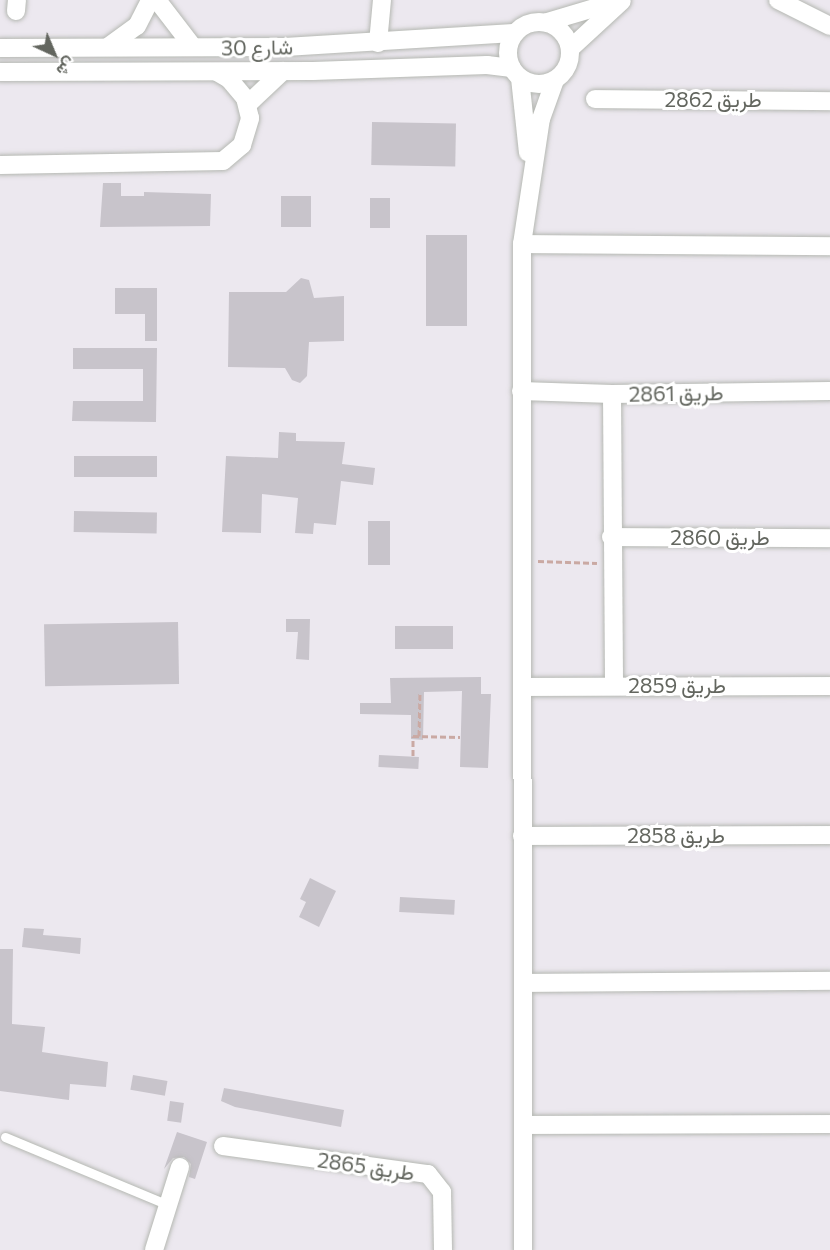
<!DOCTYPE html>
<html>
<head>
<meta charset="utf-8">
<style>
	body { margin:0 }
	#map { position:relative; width:830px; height:1250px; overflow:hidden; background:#ece8ef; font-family:Commissioner,Vazirmatn,sans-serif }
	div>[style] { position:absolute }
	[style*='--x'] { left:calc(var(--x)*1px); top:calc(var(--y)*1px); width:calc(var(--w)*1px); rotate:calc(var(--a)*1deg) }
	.building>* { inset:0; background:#c8c4cb; transform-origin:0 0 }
	.path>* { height:3px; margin-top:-1.5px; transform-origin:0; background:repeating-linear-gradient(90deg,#caa9a3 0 6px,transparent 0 9px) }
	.roads { filter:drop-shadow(0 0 2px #b5b8b2) drop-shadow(0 0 2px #b5b8b2) }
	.lane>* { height:9px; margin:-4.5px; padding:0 4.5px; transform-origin:4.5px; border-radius:4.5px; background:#fff }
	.street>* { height:18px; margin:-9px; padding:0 9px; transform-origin:9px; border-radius:9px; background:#fff }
	.street>.ring { margin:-9px; padding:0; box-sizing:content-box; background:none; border:18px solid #fff; border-radius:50% }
	span { translate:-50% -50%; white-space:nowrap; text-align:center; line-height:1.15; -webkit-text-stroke:6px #fff; paint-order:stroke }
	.street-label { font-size:21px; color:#63665f }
	.north { position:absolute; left:24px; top:24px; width:60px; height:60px; -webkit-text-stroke:4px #fff; paint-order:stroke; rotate:136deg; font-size:16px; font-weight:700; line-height:24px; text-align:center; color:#63665f }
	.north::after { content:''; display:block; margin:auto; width:21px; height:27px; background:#63665f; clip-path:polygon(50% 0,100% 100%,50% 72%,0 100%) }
</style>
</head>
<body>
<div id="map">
	<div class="building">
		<div style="left:372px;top:122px;width:84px;height:43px;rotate:1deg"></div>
		<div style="clip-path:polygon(103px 183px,121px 183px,121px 196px,144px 196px,144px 192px,211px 194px,210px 226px,100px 227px)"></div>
		<div style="left:281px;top:196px;width:30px;height:31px"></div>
		<div style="left:370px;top:198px;width:20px;height:30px"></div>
		<div style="left:426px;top:235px;width:41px;height:91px"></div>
		<div style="clip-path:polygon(301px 278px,309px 280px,314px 298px,344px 296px,344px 341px,309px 342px,307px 376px,300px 383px,292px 380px,285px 368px,228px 367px,229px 292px,286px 292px)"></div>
		<div style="clip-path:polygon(115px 288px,157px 288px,157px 341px,145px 341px,145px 314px,115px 314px)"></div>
		<div style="clip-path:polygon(73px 348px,157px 348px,156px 422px,72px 421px,73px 401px,143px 401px,143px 369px,73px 369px)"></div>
		<div style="clip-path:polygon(279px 432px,296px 433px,296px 441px,345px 442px,342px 464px,375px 468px,373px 485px,341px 481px,336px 525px,314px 523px,313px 534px,295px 533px,298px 498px,262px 494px,261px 533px,222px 532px,226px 456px,278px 458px)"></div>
		<div style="left:74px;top:456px;width:83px;height:21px"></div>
		<div style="left:74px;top:511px;width:83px;height:21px;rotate:1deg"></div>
		<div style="left:368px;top:521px;width:22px;height:44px"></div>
		<div style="clip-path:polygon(286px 619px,310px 619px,309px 660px,296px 659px,298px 632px,286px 632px)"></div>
		<div style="left:178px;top:622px;width:62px;height:134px;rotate:89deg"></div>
		<div style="left:395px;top:626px;width:58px;height:23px"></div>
		<div style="clip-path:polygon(481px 677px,481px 694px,491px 694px,488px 768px,460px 767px,462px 691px,424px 692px,423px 740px,411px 739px,411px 715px,360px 714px,360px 703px,391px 703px,390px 678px)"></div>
		<div style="left:379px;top:755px;width:40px;height:12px;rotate:3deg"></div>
		<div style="clip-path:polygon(310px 878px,336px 891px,319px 927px,299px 917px,306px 902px,300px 899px)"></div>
		<div style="left:400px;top:897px;width:55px;height:15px;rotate:3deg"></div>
		<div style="clip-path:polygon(24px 928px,44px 929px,43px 935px,81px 938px,80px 954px,22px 947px)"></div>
		<div style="clip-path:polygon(0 949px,13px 949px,12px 1024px,45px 1027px,42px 1052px,108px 1062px,106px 1087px,70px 1084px,69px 1100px,0 1091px)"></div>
		<div style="left:133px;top:1075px;width:35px;height:15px;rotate:10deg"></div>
		<div style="clip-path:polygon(224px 1088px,344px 1110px,341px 1127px,235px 1107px,221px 1101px)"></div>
		<div style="left:170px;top:1101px;width:14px;height:20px;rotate:8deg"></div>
		<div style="clip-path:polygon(177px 1132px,207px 1142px,195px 1179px,189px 1177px,191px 1164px,184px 1157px,173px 1158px,164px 1169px)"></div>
	</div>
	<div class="path">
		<div style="--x:538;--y:561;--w:59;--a:1.9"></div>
		<div style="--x:419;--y:736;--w:44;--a:-88.7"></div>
		<div style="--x:413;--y:756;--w:20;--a:-90"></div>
		<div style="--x:413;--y:736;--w:47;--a:1.2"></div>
	</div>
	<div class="roads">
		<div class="lane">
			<div style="--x:5;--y:1137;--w:174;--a:22.6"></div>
		</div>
		<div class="street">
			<div style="--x:157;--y:0;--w:59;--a:52.5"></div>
			<div style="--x:778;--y:0;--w:58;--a:26.6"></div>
			<div style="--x:16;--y:11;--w:11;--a:-85"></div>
			<div class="ring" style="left:508px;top:22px;width:44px;height:44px"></div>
			<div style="--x:547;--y:22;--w:77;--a:-16.6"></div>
			<div style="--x:378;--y:43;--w:43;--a:-84.7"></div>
			<div style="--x:109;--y:46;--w:34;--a:-36"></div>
			<div style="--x:137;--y:26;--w:29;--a:-63"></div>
			<div style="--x:0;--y:48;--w:285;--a:-0.2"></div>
			<div style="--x:285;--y:47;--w:229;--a:-3.5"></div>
			<div style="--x:571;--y:48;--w:69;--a:-42.7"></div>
			<div style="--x:0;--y:72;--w:313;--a:-0.2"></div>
			<div style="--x:313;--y:71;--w:174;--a:-2"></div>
			<div style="--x:487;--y:65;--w:25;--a:7"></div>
			<div style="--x:520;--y:78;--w:75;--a:83.9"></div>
			<div style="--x:595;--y:99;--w:235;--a:0.5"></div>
			<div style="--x:248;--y:104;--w:48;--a:-43.3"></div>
			<div style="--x:0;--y:165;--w:223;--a:-1"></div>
			<div style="--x:223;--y:161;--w:25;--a:-40"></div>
			<div style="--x:242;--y:145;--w:28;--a:-73"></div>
			<div style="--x:250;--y:118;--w:21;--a:-104"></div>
			<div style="--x:245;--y:98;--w:25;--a:-130"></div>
			<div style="--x:229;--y:79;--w:14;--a:-150"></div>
			<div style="--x:522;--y:244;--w:308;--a:0.4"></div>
			<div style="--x:521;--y:391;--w:91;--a:1.9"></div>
			<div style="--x:612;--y:394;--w:218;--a:-0.8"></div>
			<div style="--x:612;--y:394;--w:291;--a:89.6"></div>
			<div style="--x:611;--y:537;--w:219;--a:0.3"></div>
			<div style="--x:524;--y:687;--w:306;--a:-0.2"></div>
			<div style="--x:522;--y:836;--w:308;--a:-0.2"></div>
			<div style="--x:524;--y:983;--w:306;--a:-0.4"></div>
			<div style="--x:524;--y:1125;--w:306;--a:-0.2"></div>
			<div style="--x:223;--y:1146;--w:207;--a:7.8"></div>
			<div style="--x:428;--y:1174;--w:23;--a:52"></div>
			<div style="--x:442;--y:1192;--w:58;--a:89"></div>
			<div style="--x:154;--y:1250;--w:87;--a:-72.6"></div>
			<div style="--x:523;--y:1250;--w:1006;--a:-90.06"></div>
			<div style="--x:522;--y:244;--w:126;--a:-81.4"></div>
			<div style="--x:541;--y:119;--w:41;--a:-70.3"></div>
		</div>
	</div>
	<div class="street-label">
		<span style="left:257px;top:47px;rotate:-1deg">شارع 30</span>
		<span style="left:713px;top:99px">طريق 2862</span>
		<span style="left:676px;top:393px;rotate:-1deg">طريق 2861</span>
		<span style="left:720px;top:537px">طريق 2860</span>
		<span style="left:677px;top:685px">طريق 2859</span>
		<span style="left:676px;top:835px">طريق 2858</span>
		<span style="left:366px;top:1166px;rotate:8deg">طريق 2865</span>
	</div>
	<div class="north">ش</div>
</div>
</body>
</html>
